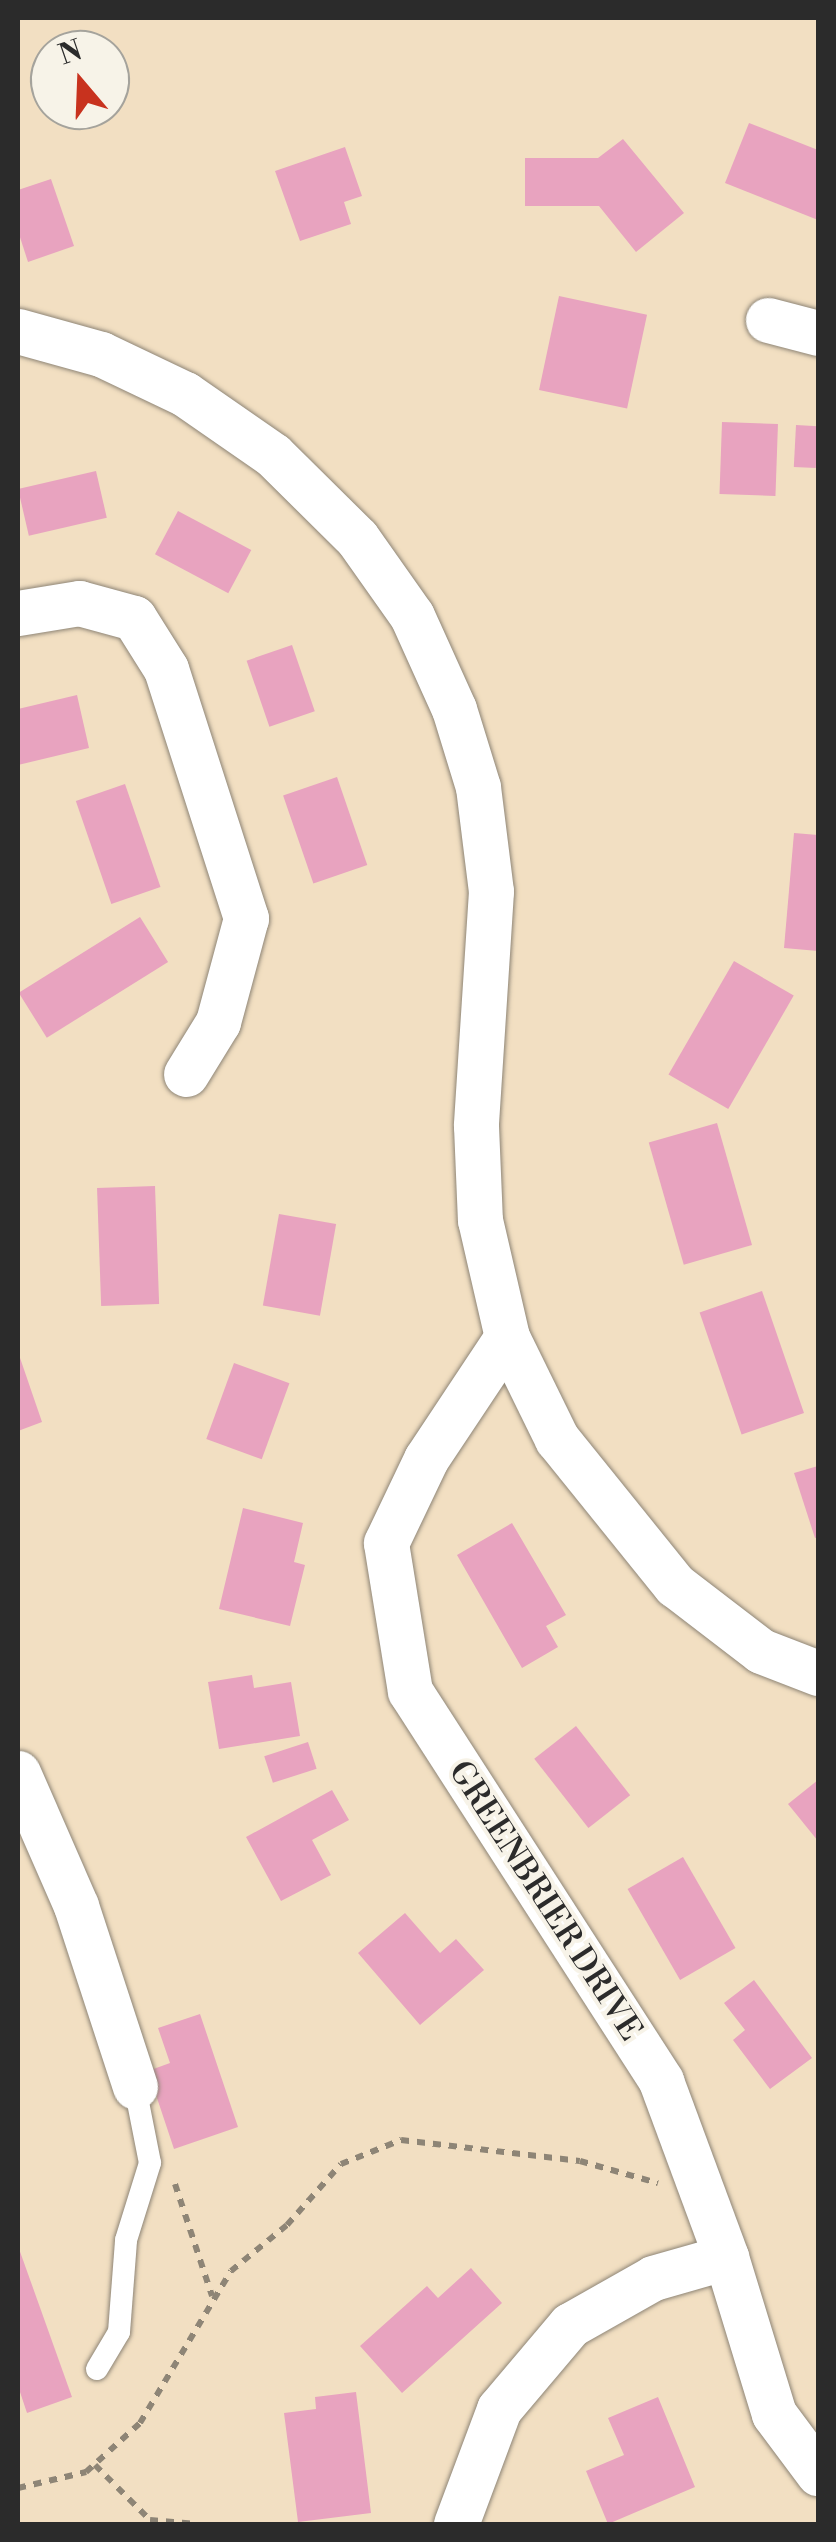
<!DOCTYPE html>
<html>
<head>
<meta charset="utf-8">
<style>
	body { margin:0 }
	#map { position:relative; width:836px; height:2542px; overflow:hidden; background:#f2dfc2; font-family:"Libre Bodoni",serif }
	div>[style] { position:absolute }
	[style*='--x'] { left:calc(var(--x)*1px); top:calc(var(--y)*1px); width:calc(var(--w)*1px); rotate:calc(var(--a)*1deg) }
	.building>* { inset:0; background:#e8a3bf; transform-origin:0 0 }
	.path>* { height:6px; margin-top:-3px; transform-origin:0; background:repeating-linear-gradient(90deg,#8e8576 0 8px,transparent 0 16px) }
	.roads { filter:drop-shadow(0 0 2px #8e8576) drop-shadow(0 0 2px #8e8576) }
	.lane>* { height:22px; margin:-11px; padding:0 11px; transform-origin:11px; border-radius:11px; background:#fff }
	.street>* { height:45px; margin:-22.5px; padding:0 22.5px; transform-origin:22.5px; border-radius:22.5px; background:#fff }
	span { translate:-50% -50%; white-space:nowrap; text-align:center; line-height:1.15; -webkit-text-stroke:8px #f7f3e8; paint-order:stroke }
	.street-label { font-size:32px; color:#2b2b2b }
	.frame { position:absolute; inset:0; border:20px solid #2b2b2b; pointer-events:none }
	.north { position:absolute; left:30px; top:30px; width:100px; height:100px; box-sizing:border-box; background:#f7f3e8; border:2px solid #a5a39c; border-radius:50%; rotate:341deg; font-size:28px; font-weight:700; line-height:40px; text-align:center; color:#2b2b2b }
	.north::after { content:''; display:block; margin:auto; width:35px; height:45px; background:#c8321e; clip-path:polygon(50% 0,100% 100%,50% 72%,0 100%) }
</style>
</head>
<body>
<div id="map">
	<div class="building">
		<div style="clip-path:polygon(749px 123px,818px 150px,818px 220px,725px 183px)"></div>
		<div style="clip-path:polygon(623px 139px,684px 213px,636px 252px,599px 206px,525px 206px,525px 158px,598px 158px)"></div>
		<div style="clip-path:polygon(345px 147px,362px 196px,344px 202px,351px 224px,300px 241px,275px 171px)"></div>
		<div style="clip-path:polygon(51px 179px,74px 246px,28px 262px,18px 231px,18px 190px)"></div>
		<div style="left:559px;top:296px;width:90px;height:96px;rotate:12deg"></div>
		<div style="left:722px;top:422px;width:56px;height:72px;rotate:2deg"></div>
		<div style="left:796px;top:425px;width:22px;height:42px;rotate:3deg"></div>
		<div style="left:96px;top:471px;width:48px;height:80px;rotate:77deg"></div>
		<div style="left:178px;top:511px;width:83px;height:49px;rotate:28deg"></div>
		<div style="left:292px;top:645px;width:70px;height:48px;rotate:71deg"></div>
		<div style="clip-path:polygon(77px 695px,89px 748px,18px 765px,18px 709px)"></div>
		<div style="left:337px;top:777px;width:93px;height:57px;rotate:71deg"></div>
		<div style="left:125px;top:784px;width:109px;height:52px;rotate:71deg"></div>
		<div style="clip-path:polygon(794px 833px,818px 835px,818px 951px,784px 948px)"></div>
		<div style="left:140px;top:917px;width:53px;height:143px;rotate:58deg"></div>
		<div style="left:734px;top:961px;width:69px;height:131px;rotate:30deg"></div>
		<div style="left:717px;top:1123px;width:127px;height:71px;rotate:74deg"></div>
		<div style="left:155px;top:1186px;width:118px;height:58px;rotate:88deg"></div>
		<div style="left:279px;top:1214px;width:58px;height:93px;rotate:10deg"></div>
		<div style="left:762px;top:1291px;width:129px;height:66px;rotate:71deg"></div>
		<div style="clip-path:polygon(18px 1352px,42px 1422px,18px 1431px)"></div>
		<div style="left:234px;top:1363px;width:59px;height:81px;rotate:20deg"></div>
		<div style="clip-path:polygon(818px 1466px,818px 1537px,815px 1538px,794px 1473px)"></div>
		<div style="clip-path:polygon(243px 1508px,303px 1523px,294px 1562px,305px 1565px,290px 1626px,219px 1609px)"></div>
		<div style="clip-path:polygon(512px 1523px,566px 1615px,546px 1626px,558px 1647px,522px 1668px,457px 1555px)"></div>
		<div style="clip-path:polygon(252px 1675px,254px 1688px,291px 1682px,300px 1736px,219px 1749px,208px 1682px)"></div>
		<div style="left:576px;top:1726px;width:88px;height:53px;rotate:52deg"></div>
		<div style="left:308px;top:1742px;width:28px;height:46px;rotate:72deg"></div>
		<div style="clip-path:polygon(818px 1780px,818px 1841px,788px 1804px)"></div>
		<div style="clip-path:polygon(332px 1790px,349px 1820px,312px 1840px,331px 1875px,281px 1901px,246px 1837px)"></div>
		<div style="left:683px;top:1857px;width:105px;height:64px;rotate:60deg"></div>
		<div style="clip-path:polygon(405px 1913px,440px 1953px,456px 1939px,484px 1970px,420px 2025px,358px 1953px)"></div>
		<div style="clip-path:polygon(754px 1980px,812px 2058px,770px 2089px,733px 2040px,745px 2030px,724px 2003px)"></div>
		<div style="clip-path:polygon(200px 2014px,238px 2127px,174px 2149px,148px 2071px,170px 2063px,158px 2028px)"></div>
		<div style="clip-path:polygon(18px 2246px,72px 2397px,27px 2413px,18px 2386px)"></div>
		<div style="clip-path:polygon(471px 2268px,502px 2303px,402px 2393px,360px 2346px,427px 2286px,438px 2298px)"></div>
		<div style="clip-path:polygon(356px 2392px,371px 2513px,298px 2522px,284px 2413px,316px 2409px,315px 2397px)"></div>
		<div style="clip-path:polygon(658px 2397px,695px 2487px,608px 2524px,586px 2471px,624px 2455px,608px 2418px)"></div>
	</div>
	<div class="path">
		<div style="--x:175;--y:2184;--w:118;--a:71.7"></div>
		<div style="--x:95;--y:2465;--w:78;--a:45"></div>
		<div style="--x:150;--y:2520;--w:47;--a:4.9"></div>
		<div style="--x:18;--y:2488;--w:70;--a:-13.2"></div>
		<div style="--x:86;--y:2472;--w:73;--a:-42.2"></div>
		<div style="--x:140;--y:2423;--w:177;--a:-59.1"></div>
		<div style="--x:231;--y:2271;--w:72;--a:-39.4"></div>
		<div style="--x:287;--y:2225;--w:81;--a:-48.5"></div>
		<div style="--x:341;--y:2164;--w:65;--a:-21.8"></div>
		<div style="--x:401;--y:2140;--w:180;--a:6.7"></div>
		<div style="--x:580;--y:2161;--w:81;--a:15.8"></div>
	</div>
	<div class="roads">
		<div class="lane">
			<div style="--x:97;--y:2369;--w:43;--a:-59.3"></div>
			<div style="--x:119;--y:2332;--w:92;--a:-85.6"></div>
			<div style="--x:126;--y:2240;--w:81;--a:-72.7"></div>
			<div style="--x:150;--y:2163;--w:77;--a:-101.2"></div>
		</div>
		<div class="street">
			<div style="--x:768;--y:320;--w:52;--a:14.6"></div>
			<div style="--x:18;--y:331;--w:86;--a:15.5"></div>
			<div style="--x:101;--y:354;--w:93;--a:25.5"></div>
			<div style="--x:185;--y:394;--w:107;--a:34.7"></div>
			<div style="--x:273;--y:455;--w:118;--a:44.7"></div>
			<div style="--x:357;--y:538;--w:95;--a:54.8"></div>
			<div style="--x:412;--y:616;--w:102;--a:65.7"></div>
			<div style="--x:454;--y:709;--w:82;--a:72.9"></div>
			<div style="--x:478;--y:787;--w:105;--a:82.9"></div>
			<div style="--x:491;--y:891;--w:235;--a:93.7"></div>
			<div style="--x:476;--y:1126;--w:94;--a:87.6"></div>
			<div style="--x:480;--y:1220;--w:120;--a:77"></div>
			<div style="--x:507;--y:1337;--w:114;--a:63.9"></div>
			<div style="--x:557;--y:1439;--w:188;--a:51.1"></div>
			<div style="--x:675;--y:1585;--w:108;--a:37.5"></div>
			<div style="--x:761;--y:1651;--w:61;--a:21.1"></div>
			<div style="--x:18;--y:613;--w:62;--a:-9.3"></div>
			<div style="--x:79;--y:603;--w:57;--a:15.3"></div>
			<div style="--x:134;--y:618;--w:60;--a:57.9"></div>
			<div style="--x:166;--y:669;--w:262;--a:72.2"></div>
			<div style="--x:246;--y:918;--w:108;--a:105.1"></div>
			<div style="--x:218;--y:1022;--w:61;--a:121.6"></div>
			<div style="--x:507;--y:1337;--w:146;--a:123.6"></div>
			<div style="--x:426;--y:1459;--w:93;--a:115.5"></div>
			<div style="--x:386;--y:1543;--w:150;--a:80.8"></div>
			<div style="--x:410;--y:1691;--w:464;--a:57.2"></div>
			<div style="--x:661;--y:2081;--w:188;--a:69.7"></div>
			<div style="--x:726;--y:2257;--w:164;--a:73"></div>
			<div style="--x:774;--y:2414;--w:74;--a:53.3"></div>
			<div style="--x:18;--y:1773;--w:145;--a:66.4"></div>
			<div style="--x:76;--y:1906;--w:190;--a:71.9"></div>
			<div style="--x:456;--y:2524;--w:123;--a:-69.5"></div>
			<div style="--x:499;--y:2409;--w:110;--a:-49.8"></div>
			<div style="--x:570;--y:2325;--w:95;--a:-29.5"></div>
			<div style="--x:653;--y:2278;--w:76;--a:-16"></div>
		</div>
	</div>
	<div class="street-label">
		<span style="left:545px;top:1901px;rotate:57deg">GREENBRIER DRIVE</span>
	</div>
	<div class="frame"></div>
	<div class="north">N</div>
</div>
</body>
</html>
